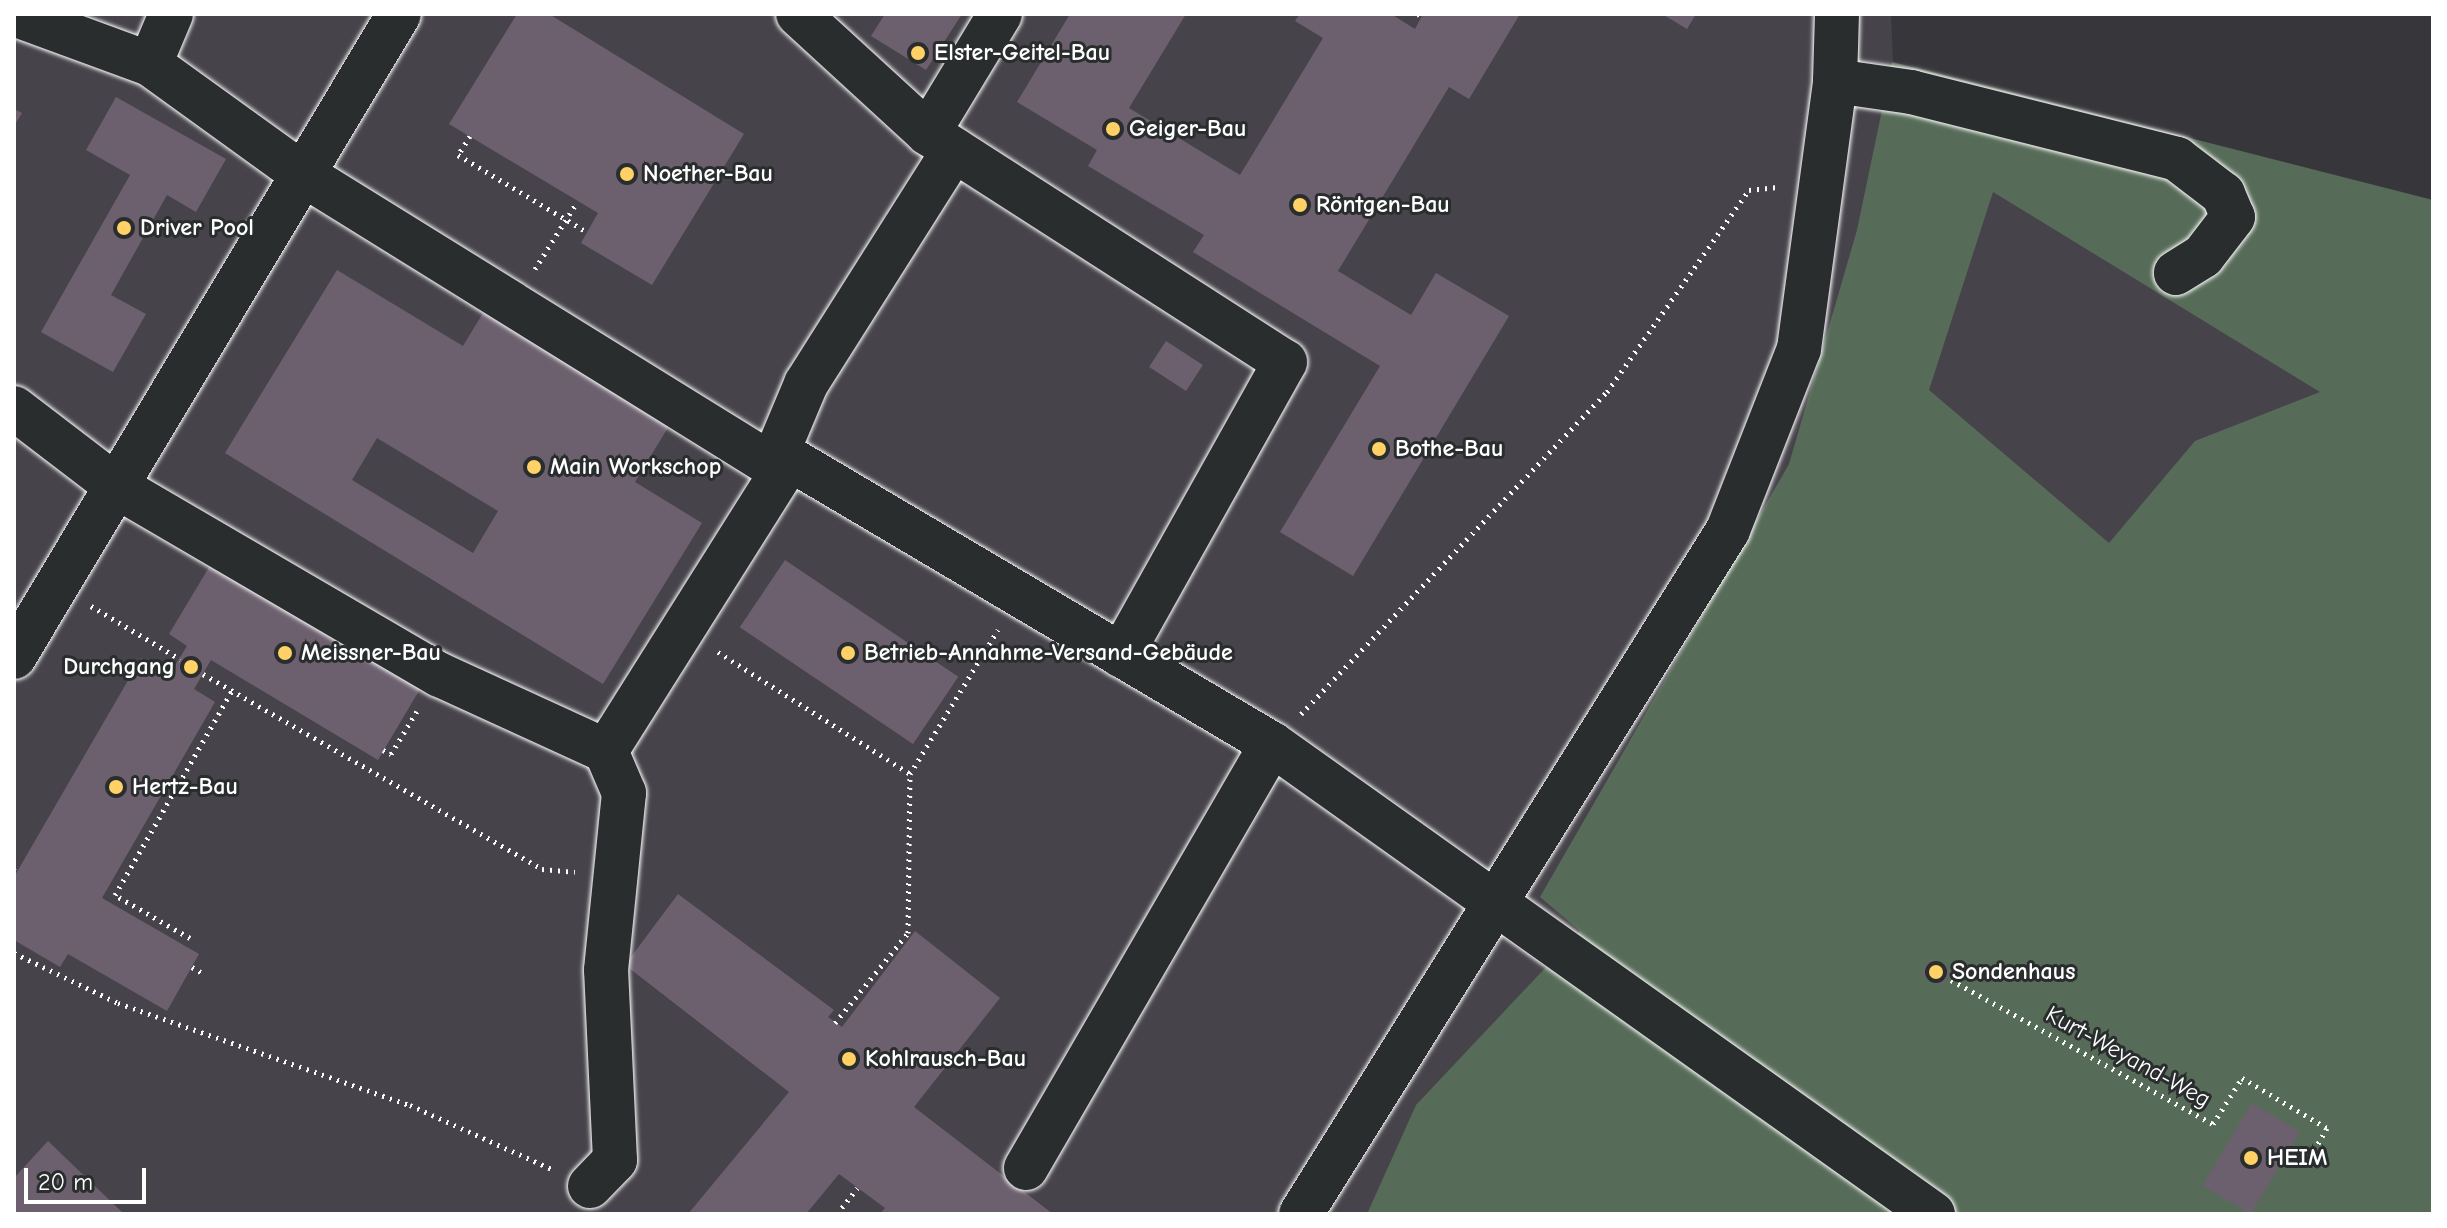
<!DOCTYPE html>
<html>
<head>
<meta charset="utf-8">
<style>
	body { margin:0 }
	#map { position:relative; width:2447px; height:1228px; overflow:hidden; background:#37373b; font-family:"Comic Neue",sans-serif }
	div>[style] { position:absolute }
	[style*='--x'] { left:calc(var(--x)*1px); top:calc(var(--y)*1px); width:calc(var(--w)*1px); rotate:calc(var(--a)*1deg) }
	.built>* { inset:0; background:#47434b }
	.green>* { inset:0; background:#576c58 }
	.building>* { inset:0; background:#6c606f; transform-origin:0 0 }
	.path>* { height:5px; margin-top:-2.5px; transform-origin:0; background:repeating-linear-gradient(90deg,#fff 0 2px,transparent 0 8px) }
	.roads { filter:drop-shadow(0 0 2px #fff) drop-shadow(0 0 2px #fff) }
	.minor>* { height:44px; margin:-22px; padding:0 22px; transform-origin:22px; border-radius:22px; background:#2a2d2e }
	.dots>* { width:22px; height:22px; translate:-50% -50%; box-sizing:border-box; border:4px solid #2a2d2e; border-radius:50% }
	span { translate:-50% -50%; white-space:nowrap; text-align:center; line-height:1.15; -webkit-text-stroke:6px #2a2d2e; paint-order:stroke }
	.poi-label { font-size:24px; color:#fff; font-weight:700 }
	.left { translate:0 -50%; text-align:left }
	.right { translate:-100% -50%; text-align:right }
	.street-label { font-size:24px; color:#fff }
	.frame { position:absolute; inset:0; border:16px solid #fff; pointer-events:none }
	.scale { position:absolute; left:24px; top:1168px; width:122px; height:36px; box-sizing:border-box; border:4px solid #fff; border-top:0; padding-left:10px; font-size:24px; line-height:28px; white-space:nowrap; color:#fff; -webkit-text-stroke:6px #2a2d2e; paint-order:stroke }
</style>
</head>
<body>
<div id="map">
	<div class="built">
		<div style="clip-path:polygon(14px 14px,1891px 14px,1893px 63px,2321px 392px,2433px 1214px,14px 1214px)"></div>
	</div>
	<div class="green">
		<div style="clip-path:polygon(evenodd,1892px 62px,2433px 200px,2433px 1214px,1367px 1214px,1416px 1105px,1580px 931px,1540px 897px,1789px 464px,1857px 230px,1892px 62px,1993px 192px,2320px 392px,2195px 441px,2109px 543px,1929px 390px,1993px 192px)"></div>
	</div>
	<div class="building">
		<div style="clip-path:polygon(517px 14px,549px 14px,744px 134px,652px 285px,581px 243px,598px 213px,449px 124px)"></div>
		<div style="clip-path:polygon(885px 14px,962px 14px,926px 70px,871px 36px)"></div>
		<div style="clip-path:polygon(1070px 14px,1186px 14px,1129px 108px,1240px 175px,1323px 38px,1295px 21px,1300px 14px,1391px 14px,1415px 29px,1423px 14px,1520px 14px,1469px 99px,1449px 87px,1338px 271px,1411px 315px,1436px 273px,1509px 316px,1353px 576px,1280px 532px,1380px 366px,1193px 252px,1204px 235px,1088px 166px,1097px 150px,1017px 102px)"></div>
		<div style="clip-path:polygon(1662px 14px,1696px 14px,1687px 29px)"></div>
		<div style="clip-path:polygon(116px 97px,226px 159px,196px 212px,167px 195px,111px 295px,146px 314px,113px 372px,41px 332px,130px 175px,86px 150px)"></div>
		<div style="clip-path:polygon(14px 109px,22px 113px,14px 126px)"></div>
		<div style="clip-path:polygon(evenodd,337px 270px,463px 346px,492px 298px,678px 411px,635px 482px,702px 523px,603px 684px,225px 453px,337px 270px,377px 438px,498px 511px,473px 553px,352px 480px,377px 438px)"></div>
		<div style="left:1166px;top:341px;width:44px;height:31px;rotate:33deg"></div>
		<div style="clip-path:polygon(214px 559px,423px 684px,378px 760px,211px 660px,194px 689px,215px 702px,102px 898px,199px 954px,167px 1011px,68px 954px,60px 967px,14px 940px,14px 877px,141px 658px,169px 675px,187px 646px,169px 634px)"></div>
		<div style="left:785px;top:560px;width:209px;height:81px;rotate:34deg"></div>
		<div style="clip-path:polygon(678px 894px,834px 1010px,828px 1017px,842px 1027px,915px 931px,1000px 998px,914px 1107px,1053px 1214px,880px 1214px,885px 1208px,839px 1174px,806px 1214px,688px 1214px,789px 1092px,625px 965px)"></div>
		<div style="left:1930px;top:959px;width:24px;height:17px;rotate:30deg"></div>
		<div style="left:2252px;top:1103px;width:56px;height:96px;rotate:31deg"></div>
		<div style="clip-path:polygon(48px 1141px,124px 1214px,14px 1214px,14px 1178px)"></div>
	</div>
	<div class="path">
		<div style="--x:1419;--y:14;--w:4;--a:63"></div>
		<div style="--x:470;--y:136;--w:22;--a:122"></div>
		<div style="--x:458;--y:155;--w:150;--a:30.8"></div>
		<div style="--x:535;--y:269;--w:79;--a:-57.9"></div>
		<div style="--x:91;--y:606;--w:104;--a:30.8"></div>
		<div style="--x:718;--y:652;--w:227;--a:32.4"></div>
		<div style="--x:203;--y:674;--w:391;--a:29.9"></div>
		<div style="--x:542;--y:869;--w:33;--a:5"></div>
		<div style="--x:1301;--y:714;--w:444;--a:-46.5"></div>
		<div style="--x:1607;--y:392;--w:247;--a:-54.9"></div>
		<div style="--x:1749;--y:190;--w:31;--a:-6"></div>
		<div style="--x:383;--y:750;--w:9;--a:27"></div>
		<div style="--x:391;--y:754;--w:50;--a:-58.8"></div>
		<div style="--x:14;--y:871;--w:3;--a:18"></div>
		<div style="--x:190;--y:938;--w:86;--a:-150.2"></div>
		<div style="--x:115;--y:895;--w:235;--a:-60.2"></div>
		<div style="--x:14;--y:953;--w:115;--a:25.7"></div>
		<div style="--x:118;--y:1003;--w:309;--a:19.3"></div>
		<div style="--x:410;--y:1105;--w:156;--a:24.3"></div>
		<div style="--x:192;--y:967;--w:12;--a:31"></div>
		<div style="--x:1951;--y:980;--w:299;--a:28.8"></div>
		<div style="--x:2213;--y:1124;--w:54;--a:-57.8"></div>
		<div style="--x:2242;--y:1078;--w:99;--a:30.5"></div>
		<div style="--x:2327;--y:1128;--w:28;--a:120"></div>
		<div style="--x:835;--y:1023;--w:116;--a:-51"></div>
		<div style="--x:908;--y:933;--w:159;--a:-89.3"></div>
		<div style="--x:910;--y:774;--w:169;--a:-58.6"></div>
		<div style="--x:837;--y:1214;--w:33;--a:-52"></div>
	</div>
	<div class="roads">
		<div class="minor">
			<div style="--x:14;--y:14;--w:145;--a:20.2"></div>
			<div style="--x:150;--y:64;--w:186;--a:35.8"></div>
			<div style="--x:301;--y:173;--w:554;--a:31.8"></div>
			<div style="--x:772;--y:465;--w:19;--a:-18"></div>
			<div style="--x:790;--y:459;--w:560;--a:30.6"></div>
			<div style="--x:1272;--y:744;--w:811;--a:35.41"></div>
			<div style="--x:798;--y:14;--w:176;--a:42.5"></div>
			<div style="--x:928;--y:133;--w:424;--a:32.7"></div>
			<div style="--x:1285;--y:362;--w:336;--a:119.2"></div>
			<div style="--x:150;--y:64;--w:54;--a:-67.2"></div>
			<div style="--x:1835;--y:81;--w:77;--a:8.2"></div>
			<div style="--x:1911;--y:92;--w:274;--a:14.1"></div>
			<div style="--x:2177;--y:159;--w:58;--a:37.3"></div>
			<div style="--x:2223;--y:194;--w:25;--a:67"></div>
			<div style="--x:2233;--y:217;--w:49;--a:127.6"></div>
			<div style="--x:2203;--y:256;--w:32;--a:148"></div>
			<div style="--x:928;--y:133;--w:139;--a:-58.8"></div>
			<div style="--x:14;--y:408;--w:128;--a:37.4"></div>
			<div style="--x:116;--y:486;--w:375;--a:30.3"></div>
			<div style="--x:440;--y:675;--w:183;--a:24.6"></div>
			<div style="--x:606;--y:751;--w:345;--a:-57.8"></div>
			<div style="--x:772;--y:465;--w:88;--a:-67.2"></div>
			<div style="--x:806;--y:384;--w:277;--a:-57.7"></div>
			<div style="--x:14;--y:657;--w:749;--a:-59.09"></div>
			<div style="--x:1026;--y:1168;--w:490;--a:-59.9"></div>
			<div style="--x:590;--y:1186;--w:36;--a:-46"></div>
			<div style="--x:615;--y:1160;--w:190;--a:-92.7"></div>
			<div style="--x:606;--y:970;--w:178;--a:-84.2"></div>
			<div style="--x:624;--y:793;--w:46;--a:-113.2"></div>
			<div style="--x:1301;--y:1214;--w:806;--a:-58.02"></div>
			<div style="--x:1728;--y:530;--w:194;--a:-68.6"></div>
			<div style="--x:1799;--y:349;--w:270;--a:-82.3"></div>
			<div style="--x:1835;--y:81;--w:67;--a:-88.3"></div>
		</div>
	</div>
	<div class="dots">
		<div style="left:918px;top:53px;background:#ffd166"></div>
		<div style="left:1113px;top:129px;background:#ffd166"></div>
		<div style="left:627px;top:174px;background:#ffd166"></div>
		<div style="left:1300px;top:205px;background:#ffd166"></div>
		<div style="left:124px;top:228px;background:#ffd166"></div>
		<div style="left:1379px;top:449px;background:#ffd166"></div>
		<div style="left:534px;top:467px;background:#ffd166"></div>
		<div style="left:285px;top:653px;background:#ffd166"></div>
		<div style="left:848px;top:653px;background:#ffd166"></div>
		<div style="left:191px;top:667px;background:#ffd166"></div>
		<div style="left:116px;top:787px;background:#ffd166"></div>
		<div style="left:1936px;top:972px;background:#ffd166"></div>
		<div style="left:849px;top:1059px;background:#ffd166"></div>
		<div style="left:2251px;top:1158px;background:#ffd166"></div>
	</div>
	<div class="poi-label">
		<span class="left" style="left:934px;top:53px">Elster-Geitel-Bau</span>
		<span class="left" style="left:1129px;top:129px">Geiger-Bau</span>
		<span class="left" style="left:643px;top:174px">Noether-Bau</span>
		<span class="left" style="left:1316px;top:205px">Röntgen-Bau</span>
		<span class="left" style="left:140px;top:228px">Driver Pool</span>
		<span class="left" style="left:1395px;top:449px">Bothe-Bau</span>
		<span class="left" style="left:550px;top:467px">Main Workschop</span>
		<span class="left" style="left:301px;top:653px">Meissner-Bau</span>
		<span class="left" style="left:864px;top:653px">Betrieb-Annahme-Versand-Gebäude</span>
		<span class="right" style="left:175px;top:667px">Durchgang</span>
		<span class="left" style="left:132px;top:787px">Hertz-Bau</span>
		<span class="left" style="left:1952px;top:972px">Sondenhaus</span>
		<span class="left" style="left:865px;top:1059px">Kohlrausch-Bau</span>
		<span class="left" style="left:2267px;top:1158px">HEIM</span>
	</div>
	<div class="street-label">
		<span style="left:2128px;top:1057px;rotate:29deg">Kurt-Weyand-Weg</span>
	</div>
	<div class="frame"></div>
	<div class="scale">20 m</div>
</div>
</body>
</html>
